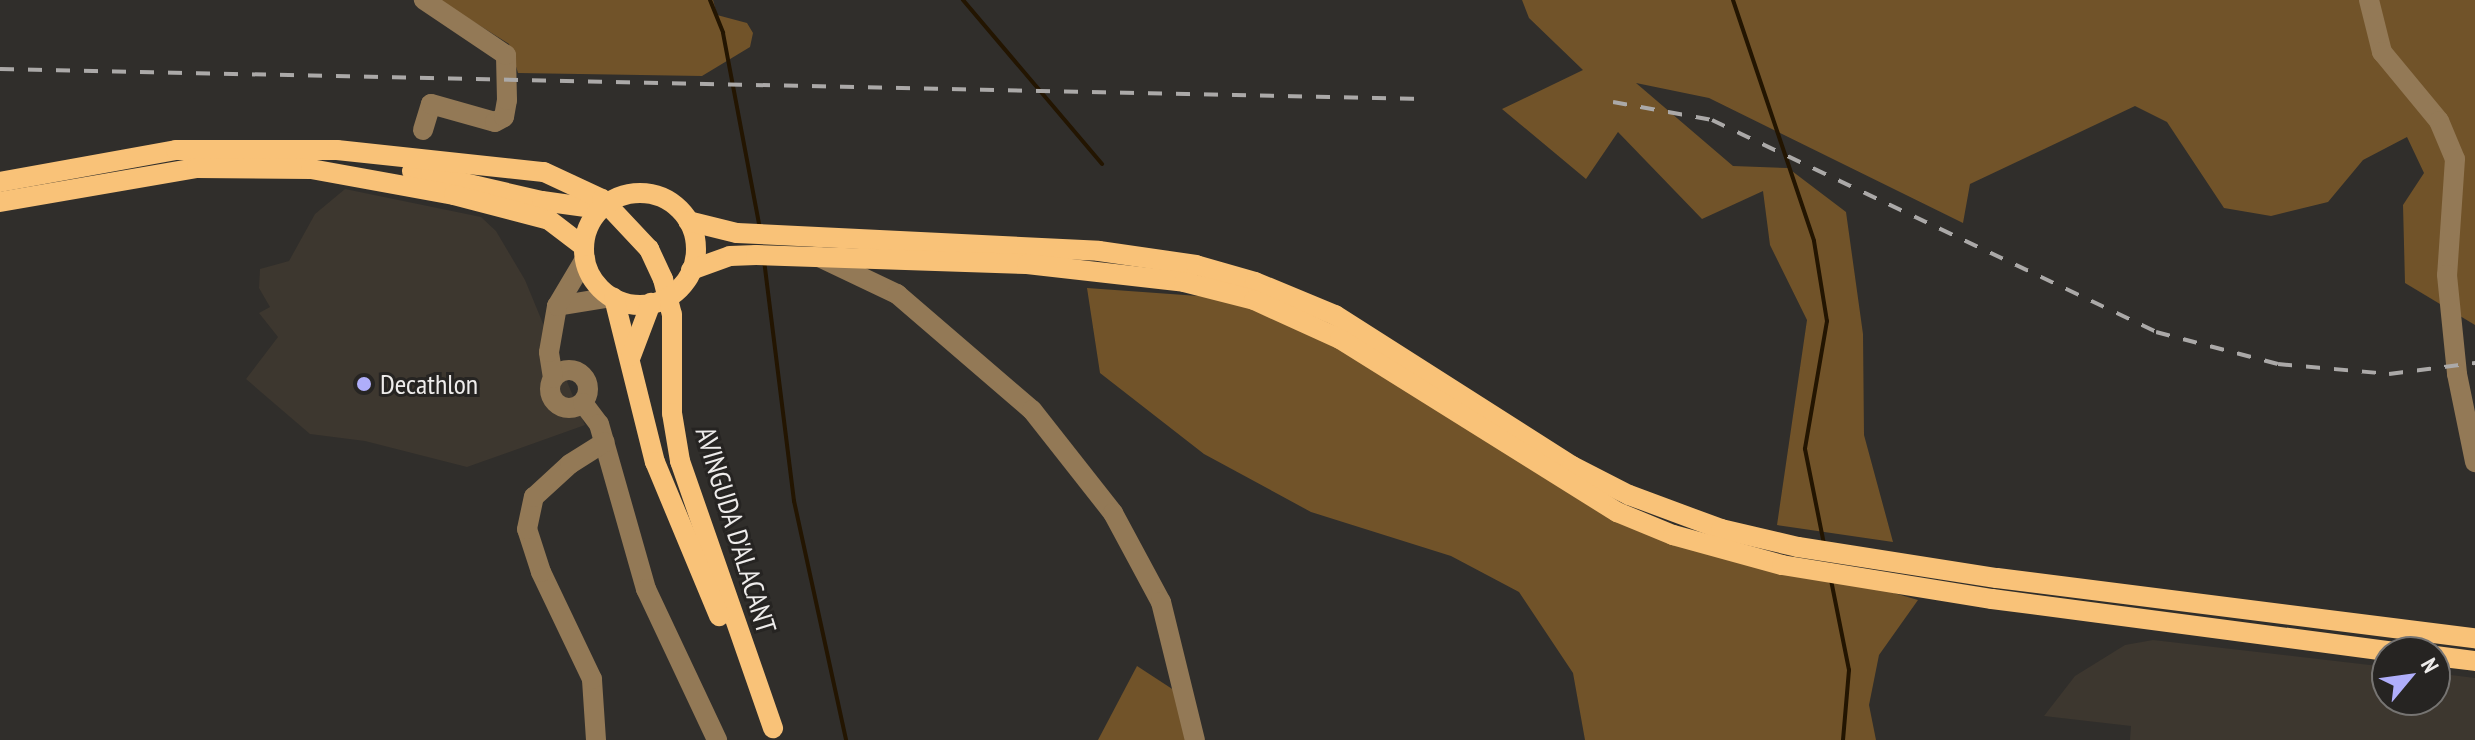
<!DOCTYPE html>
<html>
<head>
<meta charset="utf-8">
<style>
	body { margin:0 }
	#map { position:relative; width:2475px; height:740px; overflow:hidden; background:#302e2b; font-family:"PT Sans Narrow",sans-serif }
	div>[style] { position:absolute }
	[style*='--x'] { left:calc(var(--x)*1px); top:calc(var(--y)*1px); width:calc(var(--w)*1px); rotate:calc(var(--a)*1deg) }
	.built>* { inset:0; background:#3d372f }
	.forest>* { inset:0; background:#715329 }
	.stream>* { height:4px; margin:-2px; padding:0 2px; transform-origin:2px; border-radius:2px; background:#231501 }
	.minor>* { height:20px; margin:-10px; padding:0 10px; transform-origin:10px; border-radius:10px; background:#937956 }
	.minor>.ring { margin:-10px; padding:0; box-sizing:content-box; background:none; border:20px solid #937956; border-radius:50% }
	.major>* { height:20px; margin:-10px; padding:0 10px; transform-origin:10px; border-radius:10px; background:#f9c278 }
	.major>.ring { margin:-10px; padding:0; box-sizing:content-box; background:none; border:20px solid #f9c278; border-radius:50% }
	.rail>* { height:4px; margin-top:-2px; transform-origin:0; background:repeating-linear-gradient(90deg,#aba9a8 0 14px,transparent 0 28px) }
	.dots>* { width:22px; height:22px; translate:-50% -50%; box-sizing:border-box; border:4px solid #262422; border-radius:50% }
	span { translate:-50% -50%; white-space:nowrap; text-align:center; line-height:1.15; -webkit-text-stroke:6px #262422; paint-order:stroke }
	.poi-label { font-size:28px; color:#eeeceb }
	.left { translate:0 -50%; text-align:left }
	.street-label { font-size:28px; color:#eeeceb }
	.north { position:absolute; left:2371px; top:636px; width:80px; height:80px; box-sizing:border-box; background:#262422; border:2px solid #767472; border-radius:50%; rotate:61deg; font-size:22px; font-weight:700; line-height:32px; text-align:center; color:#eeeceb }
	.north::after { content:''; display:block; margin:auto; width:28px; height:36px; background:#afaefa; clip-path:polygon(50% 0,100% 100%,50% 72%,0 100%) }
</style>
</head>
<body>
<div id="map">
	<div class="built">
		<div style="clip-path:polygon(345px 189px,481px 217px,496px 231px,525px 280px,585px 425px,467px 467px,365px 441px,310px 434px,246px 379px,278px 337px,259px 313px,270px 307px,259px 288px,260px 269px,289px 261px,315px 214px)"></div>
		<div style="clip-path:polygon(2153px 640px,2387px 667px,2387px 700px,2435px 700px,2435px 673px,2475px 678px,2475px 740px,2130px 740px,2131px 726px,2044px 716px,2075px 676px,2125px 645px)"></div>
	</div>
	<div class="forest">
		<div style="clip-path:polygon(439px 0,713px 0,717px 15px,747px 23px,753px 33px,750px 47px,702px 76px,518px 73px,509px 44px)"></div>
		<div style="clip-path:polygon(1522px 0,2475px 0,2475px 325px,2405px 283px,2403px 205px,2424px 173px,2407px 137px,2363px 160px,2328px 202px,2271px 216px,2224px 208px,2167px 122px,2135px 106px,1970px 184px,1963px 223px,1709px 98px,1636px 83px,1733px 166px,1788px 168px,1846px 212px,1863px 334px,1864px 435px,1893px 542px,1777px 525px,1807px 320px,1770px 245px,1763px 191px,1702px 219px,1618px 132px,1586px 179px,1502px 109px,1583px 70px,1529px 18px)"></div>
		<div style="clip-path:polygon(1087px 288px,1254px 300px,1624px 515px,1918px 600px,1879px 655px,1869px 705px,1876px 740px,1585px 740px,1573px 673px,1519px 592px,1451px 556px,1311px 512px,1204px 454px,1100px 373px)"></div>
		<div style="clip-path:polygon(1137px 666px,1186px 698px,1196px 740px,1098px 740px)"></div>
	</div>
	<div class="stream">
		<div style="--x:710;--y:0;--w:35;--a:68"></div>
		<div style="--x:723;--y:33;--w:198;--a:79.3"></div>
		<div style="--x:963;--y:0;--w:215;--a:49.7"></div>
		<div style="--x:1733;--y:0;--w:254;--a:71.4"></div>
		<div style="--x:1814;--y:241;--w:81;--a:80.8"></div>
		<div style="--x:1827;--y:321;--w:130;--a:99.8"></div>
		<div style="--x:1805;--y:449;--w:97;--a:78.7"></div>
		<div style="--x:764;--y:260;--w:243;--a:82.9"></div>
		<div style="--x:794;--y:501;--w:245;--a:77.7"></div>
		<div style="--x:1831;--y:580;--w:92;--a:78.7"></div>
		<div style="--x:1849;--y:670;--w:70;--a:94.9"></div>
	</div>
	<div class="minor">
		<div style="--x:2369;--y:0;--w:54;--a:76"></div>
		<div style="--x:2382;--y:52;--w:89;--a:50.4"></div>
		<div style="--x:2439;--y:121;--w:41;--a:67.2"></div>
		<div style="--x:2455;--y:159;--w:116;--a:93.9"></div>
		<div style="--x:2447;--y:275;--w:100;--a:84.2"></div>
		<div style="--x:2457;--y:374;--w:90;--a:78.4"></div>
		<div style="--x:423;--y:130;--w:27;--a:-73"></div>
		<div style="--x:431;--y:104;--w:66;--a:15.7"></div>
		<div style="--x:495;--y:122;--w:10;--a:-29"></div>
		<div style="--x:504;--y:117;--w:17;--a:-80"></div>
		<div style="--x:507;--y:100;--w:45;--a:-91.3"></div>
		<div style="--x:506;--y:55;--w:99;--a:-146.1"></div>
		<div style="--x:817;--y:256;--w:89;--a:25.4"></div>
		<div style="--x:897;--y:294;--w:178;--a:40.7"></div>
		<div style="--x:1032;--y:410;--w:131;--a:51.8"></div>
		<div style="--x:1113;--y:513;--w:101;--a:61.7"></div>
		<div style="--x:1161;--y:602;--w:142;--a:76.2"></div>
		<div style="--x:557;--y:306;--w:56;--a:-9.3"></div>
		<div class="ring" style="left:550px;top:370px;width:18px;height:18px"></div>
		<div style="--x:553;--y:378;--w:26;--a:-99"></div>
		<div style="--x:549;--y:352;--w:47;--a:-80.1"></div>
		<div style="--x:557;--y:306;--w:55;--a:-59.2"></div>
		<div style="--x:583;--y:403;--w:26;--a:53"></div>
		<div style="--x:599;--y:424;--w:172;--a:74.1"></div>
		<div style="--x:646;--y:589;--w:167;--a:64.8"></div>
		<div style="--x:596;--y:740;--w:61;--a:-93.8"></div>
		<div style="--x:592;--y:679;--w:119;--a:-115.5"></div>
		<div style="--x:541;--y:572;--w:45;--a:-108"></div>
		<div style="--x:527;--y:529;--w:33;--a:-78"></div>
		<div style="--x:534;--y:497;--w:49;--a:-42.5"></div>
		<div style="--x:570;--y:464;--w:41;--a:-32.2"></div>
	</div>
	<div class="major">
		<div style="--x:412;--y:171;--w:133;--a:13"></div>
		<div style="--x:542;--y:201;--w:59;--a:7.9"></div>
		<div style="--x:0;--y:182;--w:179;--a:-10.3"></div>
		<div style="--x:176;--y:150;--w:161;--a:0"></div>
		<div style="--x:337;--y:150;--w:208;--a:6.1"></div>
		<div style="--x:544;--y:172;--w:64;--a:25"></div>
		<div style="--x:602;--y:199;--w:69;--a:46.8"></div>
		<div style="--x:649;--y:249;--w:33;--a:65"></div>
		<div style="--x:663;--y:279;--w:36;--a:76"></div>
		<div style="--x:672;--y:314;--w:99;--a:90"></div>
		<div style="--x:672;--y:413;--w:49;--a:80.5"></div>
		<div style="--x:680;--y:461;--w:283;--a:70.8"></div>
		<div class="ring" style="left:584px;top:193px;width:92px;height:92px"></div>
		<div style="--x:0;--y:202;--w:200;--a:-9.8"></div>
		<div style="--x:197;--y:168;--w:114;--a:0.5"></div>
		<div style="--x:311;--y:169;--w:145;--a:10.3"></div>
		<div style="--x:454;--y:195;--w:98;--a:14.7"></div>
		<div style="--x:549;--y:220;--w:43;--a:37.4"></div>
		<div style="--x:688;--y:221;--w:50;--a:13.8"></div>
		<div style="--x:737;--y:233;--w:362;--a:2.8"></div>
		<div style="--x:1099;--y:251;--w:98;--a:8.2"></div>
		<div style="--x:1196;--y:265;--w:61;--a:16.1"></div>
		<div style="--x:1255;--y:282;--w:87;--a:22.4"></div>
		<div style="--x:1335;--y:315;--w:281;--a:32.5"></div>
		<div style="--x:1572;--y:466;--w:64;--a:27"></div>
		<div style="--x:1629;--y:495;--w:98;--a:20.3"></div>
		<div style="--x:1721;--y:529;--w:79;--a:13.2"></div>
		<div style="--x:1798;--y:547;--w:201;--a:8.9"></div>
		<div style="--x:1997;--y:578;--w:482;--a:7.2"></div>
		<div style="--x:691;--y:270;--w:41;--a:-19.7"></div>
		<div style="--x:730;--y:256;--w:26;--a:-2"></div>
		<div style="--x:756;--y:255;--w:271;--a:1.9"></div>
		<div style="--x:1027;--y:264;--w:158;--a:6.5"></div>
		<div style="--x:1184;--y:282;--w:72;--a:14.4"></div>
		<div style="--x:1254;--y:300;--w:94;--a:24.4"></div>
		<div style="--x:1340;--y:339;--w:327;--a:32"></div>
		<div style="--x:1617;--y:512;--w:61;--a:22.3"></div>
		<div style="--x:1673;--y:535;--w:113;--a:15.4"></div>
		<div style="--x:1782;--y:565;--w:213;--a:9.2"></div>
		<div style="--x:1992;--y:599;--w:406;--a:7.5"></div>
		<div style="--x:614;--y:298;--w:169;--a:76"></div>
		<div style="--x:655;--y:462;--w:167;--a:67.4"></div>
		<div style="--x:631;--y:356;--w:57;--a:-69.3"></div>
		<div style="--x:2435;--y:656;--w:40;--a:7.1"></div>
	</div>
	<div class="rail">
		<div style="--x:0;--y:69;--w:1424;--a:1.21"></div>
		<div style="--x:1613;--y:102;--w:101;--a:10.3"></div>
		<div style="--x:1712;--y:120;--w:492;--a:25.5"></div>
		<div style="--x:2156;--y:332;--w:126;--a:14.7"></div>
		<div style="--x:2278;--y:364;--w:111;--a:5.1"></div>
		<div style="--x:2389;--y:374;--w:87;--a:-7.3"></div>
	</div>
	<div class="dots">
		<div style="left:364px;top:384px;background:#afaefa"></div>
	</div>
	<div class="poi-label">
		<span class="left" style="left:380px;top:384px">Decathlon</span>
	</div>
	<div class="street-label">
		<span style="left:736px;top:530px;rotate:73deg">AVINGUDA D'ALACANT</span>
	</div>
	<div class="north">N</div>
</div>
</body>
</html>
